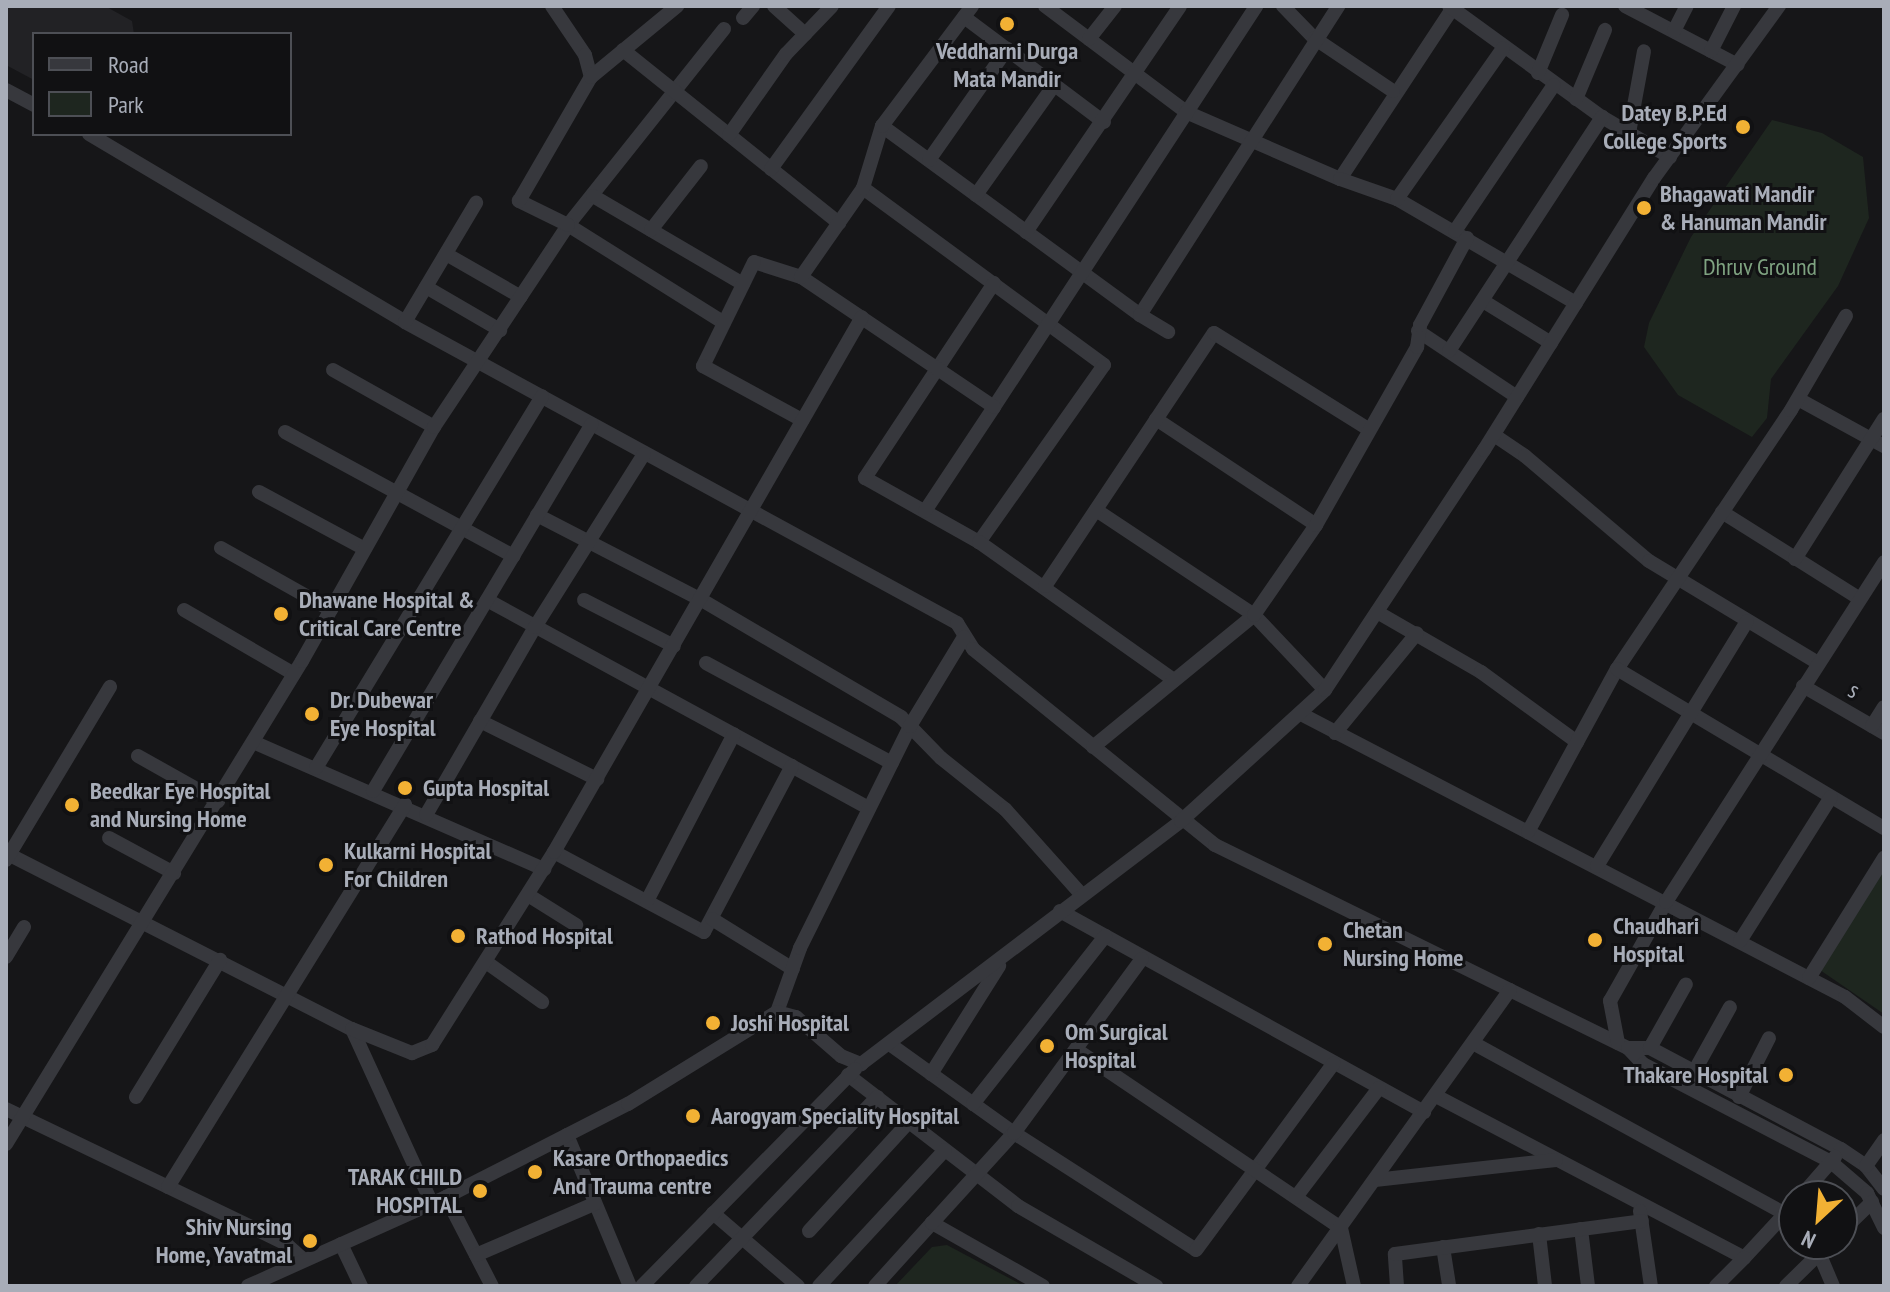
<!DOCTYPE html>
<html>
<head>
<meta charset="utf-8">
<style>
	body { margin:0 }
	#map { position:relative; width:1890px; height:1292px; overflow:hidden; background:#161618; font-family:"PT Sans Narrow",sans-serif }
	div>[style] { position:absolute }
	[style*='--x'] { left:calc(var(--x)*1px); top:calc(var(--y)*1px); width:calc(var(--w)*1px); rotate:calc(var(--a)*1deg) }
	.built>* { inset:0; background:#222225 }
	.green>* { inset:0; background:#1e261f }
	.minor>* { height:14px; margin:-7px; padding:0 7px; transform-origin:7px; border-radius:7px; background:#37383d }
	.dots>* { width:22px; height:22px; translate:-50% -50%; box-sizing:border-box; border:4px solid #111113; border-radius:50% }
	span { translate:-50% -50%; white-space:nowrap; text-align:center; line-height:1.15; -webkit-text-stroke:6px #111113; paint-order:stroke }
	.poi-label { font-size:24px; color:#a8adb8; font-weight:700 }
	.right { translate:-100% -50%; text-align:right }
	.left { translate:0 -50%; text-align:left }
	.park-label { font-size:24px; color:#7fa381 }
	.street-label { font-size:24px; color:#a8adb8 }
	.frame { position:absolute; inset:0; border:8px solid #a8adb8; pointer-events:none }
	.legend { position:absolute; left:32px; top:32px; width:260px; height:104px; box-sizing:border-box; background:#111113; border:2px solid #4d4f55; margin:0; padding:10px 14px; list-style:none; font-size:24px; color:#a8adb8 }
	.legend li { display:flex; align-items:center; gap:16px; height:40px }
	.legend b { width:40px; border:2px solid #4d4f55 }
	.north { position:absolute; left:1778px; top:1180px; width:80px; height:80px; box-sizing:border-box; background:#111113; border:2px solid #4d4f55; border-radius:50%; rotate:206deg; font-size:22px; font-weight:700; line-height:32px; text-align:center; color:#a8adb8 }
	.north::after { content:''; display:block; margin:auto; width:28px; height:36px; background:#f2b134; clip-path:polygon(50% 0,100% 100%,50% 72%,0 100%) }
</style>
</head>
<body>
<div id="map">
	<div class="built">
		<div style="clip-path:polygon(6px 6px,105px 6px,132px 21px,134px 34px,34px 34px,34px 80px,6px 65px)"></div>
	</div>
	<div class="green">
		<div style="clip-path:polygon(1772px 120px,1822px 133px,1863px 157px,1869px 218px,1838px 286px,1771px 379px,1767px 418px,1752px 437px,1678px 395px,1644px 347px,1649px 323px,1691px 237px)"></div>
		<div style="clip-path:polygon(1884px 866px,1884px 1014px,1820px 970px)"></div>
		<div style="clip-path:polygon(947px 1245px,1024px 1286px,895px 1286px,932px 1247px)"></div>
	</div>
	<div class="minor">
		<div style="--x:552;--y:6;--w:59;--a:56"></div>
		<div style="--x:585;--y:55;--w:23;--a:75"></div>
		<div style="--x:774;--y:6;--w:42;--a:42.1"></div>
		<div style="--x:1045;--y:6;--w:176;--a:36.9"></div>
		<div style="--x:1186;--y:112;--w:168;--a:23.5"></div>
		<div style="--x:1340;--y:179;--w:204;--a:-56.6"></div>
		<div style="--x:1283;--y:6;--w:45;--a:45.9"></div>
		<div style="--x:1314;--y:38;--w:95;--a:33.9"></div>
		<div style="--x:1449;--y:6;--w:189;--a:36"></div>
		<div style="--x:1602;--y:117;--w:79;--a:30.5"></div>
		<div style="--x:1625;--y:6;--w:127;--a:27.6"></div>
		<div style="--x:964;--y:17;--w:175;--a:36.9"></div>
		<div style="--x:743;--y:18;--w:16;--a:-50"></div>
		<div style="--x:724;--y:29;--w:251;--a:128.5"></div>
		<div style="--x:568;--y:225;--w:184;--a:32.1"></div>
		<div style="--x:1674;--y:31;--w:28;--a:-63"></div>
		<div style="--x:1089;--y:39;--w:42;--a:-51.8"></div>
		<div style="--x:623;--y:50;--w:277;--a:38.7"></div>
		<div style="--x:1711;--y:51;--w:51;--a:-62.9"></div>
		<div style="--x:1538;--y:73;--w:63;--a:-67.5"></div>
		<div style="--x:6;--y:90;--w:32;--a:28"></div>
		<div style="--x:1576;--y:99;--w:75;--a:-67.2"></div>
		<div style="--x:882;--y:126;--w:320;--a:36.2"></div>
		<div style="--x:1140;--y:315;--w:367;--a:-57.3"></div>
		<div style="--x:1629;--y:133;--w:83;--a:-79.6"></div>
		<div style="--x:89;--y:134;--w:368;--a:30.7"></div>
		<div style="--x:405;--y:322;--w:629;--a:28.6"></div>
		<div style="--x:957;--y:623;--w:31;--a:58"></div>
		<div style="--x:973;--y:649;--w:311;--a:39"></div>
		<div style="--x:1215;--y:845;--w:460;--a:26.2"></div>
		<div style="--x:1628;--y:1048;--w:22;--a:47"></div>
		<div style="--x:1643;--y:1064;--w:212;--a:27.5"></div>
		<div style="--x:1831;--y:1162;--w:48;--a:40.7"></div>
		<div style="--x:1867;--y:1193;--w:39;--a:64"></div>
		<div style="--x:729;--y:135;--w:99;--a:-54.9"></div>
		<div style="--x:786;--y:54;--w:66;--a:-46.2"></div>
		<div style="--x:929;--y:160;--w:136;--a:-54.9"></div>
		<div style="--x:771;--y:169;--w:201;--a:-54.1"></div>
		<div style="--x:1340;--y:179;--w:60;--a:19.3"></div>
		<div style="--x:1397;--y:199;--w:207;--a:30.2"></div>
		<div style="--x:863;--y:188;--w:299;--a:36.3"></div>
		<div style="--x:1104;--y:365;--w:217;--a:125.2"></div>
		<div style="--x:976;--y:195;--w:136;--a:-54.6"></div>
		<div style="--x:593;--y:196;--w:174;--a:30.4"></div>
		<div style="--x:1397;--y:199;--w:184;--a:-54.9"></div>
		<div style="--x:651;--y:230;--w:81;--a:-52"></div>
		<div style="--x:1455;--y:231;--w:176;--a:-55.9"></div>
		<div style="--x:1026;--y:232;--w:273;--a:-55.7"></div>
		<div style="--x:446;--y:254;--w:86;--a:29.8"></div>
		<div style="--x:801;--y:277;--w:49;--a:-162.3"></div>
		<div style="--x:754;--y:262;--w:116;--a:116.1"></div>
		<div style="--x:703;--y:366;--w:113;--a:28.6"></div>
		<div style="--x:994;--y:283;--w:234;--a:123.5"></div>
		<div style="--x:865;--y:478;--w:131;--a:29.3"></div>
		<div style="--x:979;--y:542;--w:239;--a:35.3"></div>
		<div style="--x:426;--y:287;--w:86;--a:30.2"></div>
		<div style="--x:1483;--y:301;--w:80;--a:31.7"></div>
		<div style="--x:1140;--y:315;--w:33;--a:31"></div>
		<div style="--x:405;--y:322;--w:139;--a:-59.2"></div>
		<div style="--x:1418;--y:331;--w:119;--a:33.7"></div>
		<div style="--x:1449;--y:351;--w:280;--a:-56.8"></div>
		<div style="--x:333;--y:370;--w:116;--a:29.4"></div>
		<div style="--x:1798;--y:399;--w:98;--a:28.7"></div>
		<div style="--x:994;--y:407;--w:479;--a:-56.8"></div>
		<div style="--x:1156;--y:419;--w:192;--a:33.5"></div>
		<div style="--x:285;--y:432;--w:260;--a:28.5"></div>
		<div style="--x:1494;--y:435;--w:37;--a:34"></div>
		<div style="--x:1525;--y:456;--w:162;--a:40.3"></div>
		<div style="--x:1649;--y:561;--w:197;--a:31.1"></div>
		<div style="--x:259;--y:492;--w:120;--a:28.3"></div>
		<div style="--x:1096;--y:510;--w:190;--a:33.6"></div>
		<div style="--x:1254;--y:615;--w:103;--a:46.6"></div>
		<div style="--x:925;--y:511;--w:125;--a:-56.4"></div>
		<div style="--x:994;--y:407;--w:233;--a:-146"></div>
		<div style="--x:801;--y:277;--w:108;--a:-55.1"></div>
		<div style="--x:863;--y:188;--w:65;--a:-73"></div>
		<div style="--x:882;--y:126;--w:150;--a:-53.1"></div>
		<div style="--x:1722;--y:512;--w:163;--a:32.2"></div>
		<div style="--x:537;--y:515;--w:183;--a:27.3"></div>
		<div style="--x:700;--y:599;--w:233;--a:30.4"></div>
		<div style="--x:901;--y:717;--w:57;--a:45.7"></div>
		<div style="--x:941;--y:758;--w:82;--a:38.6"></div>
		<div style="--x:1005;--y:809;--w:114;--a:48.2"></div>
		<div style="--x:221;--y:548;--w:126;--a:29.4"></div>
		<div style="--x:1795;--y:559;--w:166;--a:-57.6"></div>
		<div style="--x:1045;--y:586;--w:304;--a:-56.3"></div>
		<div style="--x:1214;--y:333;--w:181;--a:31.9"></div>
		<div style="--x:487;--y:600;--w:435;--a:28.6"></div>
		<div style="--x:584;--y:600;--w:101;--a:27.1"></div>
		<div style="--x:184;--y:610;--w:127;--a:30.2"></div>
		<div style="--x:1377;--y:612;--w:120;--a:30"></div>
		<div style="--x:1481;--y:672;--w:119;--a:36.1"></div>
		<div style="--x:706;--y:663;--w:211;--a:28.3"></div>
		<div style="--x:1617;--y:669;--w:312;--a:-56.1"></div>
		<div style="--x:1791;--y:410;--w:109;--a:-59.7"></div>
		<div style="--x:1803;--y:686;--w:94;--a:30.1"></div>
		<div style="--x:1301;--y:714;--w:613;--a:27.48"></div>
		<div style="--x:1845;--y:997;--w:49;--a:37.6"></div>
		<div style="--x:480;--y:721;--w:131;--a:26.4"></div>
		<div style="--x:1872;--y:726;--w:22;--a:-58"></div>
		<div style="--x:1335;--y:733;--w:129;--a:-50.6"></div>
		<div style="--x:253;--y:742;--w:318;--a:23.6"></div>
		<div style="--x:1093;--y:747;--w:208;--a:-39.3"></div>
		<div style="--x:1254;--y:615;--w:109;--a:-55.4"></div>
		<div style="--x:1316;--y:525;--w:205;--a:-60.4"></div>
		<div style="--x:1417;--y:347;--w:22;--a:-82"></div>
		<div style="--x:1420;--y:325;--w:99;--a:-61.6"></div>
		<div style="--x:138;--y:756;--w:92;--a:29.4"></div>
		<div style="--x:316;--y:768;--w:435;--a:-58.7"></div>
		<div style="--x:373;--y:791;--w:427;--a:-59.2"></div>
		<div style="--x:426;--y:815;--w:217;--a:-59.9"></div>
		<div style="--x:535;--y:627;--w:204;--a:-57.8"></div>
		<div style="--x:1528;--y:832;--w:186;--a:-61.4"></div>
		<div style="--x:1617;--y:669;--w:311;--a:30.8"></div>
		<div style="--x:109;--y:838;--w:74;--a:28.3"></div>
		<div style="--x:554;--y:852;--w:170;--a:28.1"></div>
		<div style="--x:704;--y:932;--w:188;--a:-62.1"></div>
		<div style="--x:6;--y:853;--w:388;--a:27"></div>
		<div style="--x:352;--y:1029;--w:192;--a:65.4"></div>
		<div style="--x:6;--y:860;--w:202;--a:-59"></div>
		<div style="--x:1597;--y:866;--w:287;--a:-58.5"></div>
		<div style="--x:528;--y:895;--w:57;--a:32"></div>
		<div style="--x:647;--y:901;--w:188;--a:-62.5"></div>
		<div style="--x:1060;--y:911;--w:416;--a:28.9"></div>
		<div style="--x:712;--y:919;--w:95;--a:31.7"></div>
		<div style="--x:1740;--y:941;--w:170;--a:-57.7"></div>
		<div style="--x:6;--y:957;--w:35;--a:-59"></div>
		<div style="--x:486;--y:962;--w:69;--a:35.5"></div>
		<div style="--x:1809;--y:978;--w:142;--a:-58"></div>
		<div style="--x:777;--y:1012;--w:68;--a:-70.2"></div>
		<div style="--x:800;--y:948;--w:248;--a:-63.6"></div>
		<div style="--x:910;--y:726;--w:104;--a:-58.8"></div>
		<div style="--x:352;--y:1029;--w:65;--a:21.8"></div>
		<div style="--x:412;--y:1053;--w:22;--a:-22"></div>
		<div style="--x:432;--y:1045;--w:228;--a:-57.7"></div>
		<div style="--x:554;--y:852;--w:617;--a:-60.07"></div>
		<div style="--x:1473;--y:1043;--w:356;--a:28.7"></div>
		<div style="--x:1618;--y:1043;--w:43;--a:-100.8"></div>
		<div style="--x:1610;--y:1001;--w:114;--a:-60.5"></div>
		<div style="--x:1666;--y:902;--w:404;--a:-57.3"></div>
		<div style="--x:891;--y:1045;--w:151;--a:35.6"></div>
		<div style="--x:1014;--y:1133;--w:216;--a:32.7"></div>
		<div style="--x:1196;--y:1250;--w:232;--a:-53.6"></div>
		<div style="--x:1628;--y:1048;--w:22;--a:0"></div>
		<div style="--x:1650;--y:1048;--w:216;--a:27.9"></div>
		<div style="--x:1841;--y:1149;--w:30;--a:34"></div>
		<div style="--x:1866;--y:1166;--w:29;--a:52"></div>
		<div style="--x:1650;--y:1048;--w:73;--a:-60.6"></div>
		<div style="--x:1077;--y:1050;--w:318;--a:34"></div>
		<div style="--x:1341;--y:1228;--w:59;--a:77.4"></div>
		<div style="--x:931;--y:1074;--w:128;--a:-57.8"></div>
		<div style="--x:848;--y:1075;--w:215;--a:37.6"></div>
		<div style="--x:1018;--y:1206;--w:160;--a:30.1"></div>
		<div style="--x:1690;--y:1079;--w:82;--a:-60.9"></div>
		<div style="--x:1436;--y:1096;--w:348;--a:27.7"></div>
		<div style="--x:1744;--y:1258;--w:74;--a:-47.2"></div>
		<div style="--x:136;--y:1097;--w:161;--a:-58.5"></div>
		<div style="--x:1739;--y:1097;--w:66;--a:-63"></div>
		<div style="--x:973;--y:1104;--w:214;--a:-51.8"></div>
		<div style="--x:6;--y:1109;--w:311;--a:25.7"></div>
		<div style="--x:286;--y:1244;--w:24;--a:42"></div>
		<div style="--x:567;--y:1135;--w:164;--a:67.4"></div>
		<div style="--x:6;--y:1144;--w:566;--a:-58.5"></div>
		<div style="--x:302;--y:661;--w:269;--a:-60.6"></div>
		<div style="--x:434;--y:427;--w:242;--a:-56.4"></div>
		<div style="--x:568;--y:225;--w:55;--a:-153.9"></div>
		<div style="--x:519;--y:201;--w:143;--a:-59.9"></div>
		<div style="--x:591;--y:77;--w:112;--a:-39.5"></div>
		<div style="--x:1866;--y:1166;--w:32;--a:-55"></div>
		<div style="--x:1375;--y:1180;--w:182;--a:-6.3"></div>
		<div style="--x:168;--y:1187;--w:450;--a:-58.2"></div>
		<div style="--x:1801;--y:1196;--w:52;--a:-48.9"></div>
		<div style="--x:446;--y:1197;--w:100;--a:62.7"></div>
		<div style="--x:1296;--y:1197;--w:137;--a:-52.7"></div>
		<div style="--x:1640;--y:1211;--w:76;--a:81.7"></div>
		<div style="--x:713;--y:1213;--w:112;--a:40.7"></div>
		<div style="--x:1581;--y:1229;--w:57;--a:83"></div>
		<div style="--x:809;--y:1231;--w:148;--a:-47.5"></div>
		<div style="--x:1842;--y:1231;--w:42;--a:-44"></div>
		<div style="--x:1539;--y:1234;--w:52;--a:83.4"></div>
		<div style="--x:341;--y:1244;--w:47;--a:64.5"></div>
		<div style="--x:1443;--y:1247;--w:39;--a:81"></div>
		<div style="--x:1819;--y:1253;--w:36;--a:67"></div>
		<div style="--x:476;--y:1255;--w:129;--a:-23.4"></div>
		<div style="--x:248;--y:1286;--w:217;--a:-24.2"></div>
		<div style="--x:446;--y:1197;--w:204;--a:-27.1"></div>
		<div style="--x:628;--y:1104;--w:175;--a:-31.7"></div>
		<div style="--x:777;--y:1012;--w:20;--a:15"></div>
		<div style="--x:796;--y:1017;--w:60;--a:40.9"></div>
		<div style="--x:841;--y:1056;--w:22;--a:22"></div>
		<div style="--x:861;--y:1064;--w:402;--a:-37.2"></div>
		<div style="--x:1181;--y:821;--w:195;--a:-42.3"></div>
		<div style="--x:1325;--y:690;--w:288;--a:-56.5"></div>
		<div style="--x:1484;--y:450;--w:321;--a:-58"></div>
		<div style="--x:1654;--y:178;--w:213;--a:-54"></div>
		<div style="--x:642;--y:1286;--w:304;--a:-45.5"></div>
		<div style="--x:696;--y:1286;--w:262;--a:-46.2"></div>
		<div style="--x:819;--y:1286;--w:185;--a:-47.2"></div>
		<div style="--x:875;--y:1286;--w:85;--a:-47.9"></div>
		<div style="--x:1043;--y:1286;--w:128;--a:-150.4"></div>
		<div style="--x:932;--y:1223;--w:122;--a:-47.7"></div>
		<div style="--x:1014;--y:1133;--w:216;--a:-53.7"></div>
		<div style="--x:1298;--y:1286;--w:364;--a:-54.4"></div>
		<div style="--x:1397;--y:1286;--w:32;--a:-94"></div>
		<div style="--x:1395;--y:1254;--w:249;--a:-7.6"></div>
		<div style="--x:1716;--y:1286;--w:40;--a:-45"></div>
		<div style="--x:1786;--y:1286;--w:60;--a:-44.3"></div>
	</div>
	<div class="dots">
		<div style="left:1007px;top:24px;background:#f2b134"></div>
		<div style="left:1743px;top:127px;background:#f2b134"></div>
		<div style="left:1644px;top:208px;background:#f2b134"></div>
		<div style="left:281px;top:614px;background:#f2b134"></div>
		<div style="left:312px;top:714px;background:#f2b134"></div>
		<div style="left:405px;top:788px;background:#f2b134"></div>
		<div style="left:72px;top:805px;background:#f2b134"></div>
		<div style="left:326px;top:865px;background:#f2b134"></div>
		<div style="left:458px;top:936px;background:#f2b134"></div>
		<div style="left:1595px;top:940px;background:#f2b134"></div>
		<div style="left:1325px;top:944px;background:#f2b134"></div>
		<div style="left:713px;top:1023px;background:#f2b134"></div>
		<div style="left:1047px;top:1046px;background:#f2b134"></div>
		<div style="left:1786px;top:1075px;background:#f2b134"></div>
		<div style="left:693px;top:1116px;background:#f2b134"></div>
		<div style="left:535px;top:1172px;background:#f2b134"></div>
		<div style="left:480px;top:1191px;background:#f2b134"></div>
		<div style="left:310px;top:1241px;background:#f2b134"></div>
	</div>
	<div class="poi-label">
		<span style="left:1007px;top:65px">Veddharni Durga<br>Mata Mandir</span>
		<span class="right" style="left:1727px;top:127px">Datey B.P.Ed<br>College Sports</span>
		<span class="left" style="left:1660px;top:208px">Bhagawati Mandir<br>&amp; Hanuman Mandir</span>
		<span class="left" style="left:299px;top:614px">Dhawane Hospital &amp;<br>Critical Care Centre</span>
		<span class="left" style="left:330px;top:714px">Dr. Dubewar<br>Eye Hospital</span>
		<span class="left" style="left:423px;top:788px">Gupta Hospital</span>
		<span class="left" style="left:90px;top:805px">Beedkar Eye Hospital<br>and Nursing Home</span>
		<span class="left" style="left:344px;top:865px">Kulkarni Hospital<br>For Children</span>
		<span class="left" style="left:1613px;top:940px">Chaudhari<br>Hospital</span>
		<span class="left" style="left:1343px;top:944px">Chetan<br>Nursing Home</span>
		<span class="left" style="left:476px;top:936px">Rathod Hospital</span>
		<span class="left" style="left:731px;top:1023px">Joshi Hospital</span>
		<span class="left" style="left:1065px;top:1046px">Om Surgical<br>Hospital</span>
		<span class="right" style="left:1768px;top:1075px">Thakare Hospital</span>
		<span class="left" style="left:711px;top:1116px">Aarogyam Speciality Hospital</span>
		<span class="left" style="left:553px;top:1172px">Kasare Orthopaedics<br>And Trauma centre</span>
		<span class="right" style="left:462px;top:1191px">TARAK CHILD<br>HOSPITAL</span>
		<span class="right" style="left:292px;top:1241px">Shiv Nursing<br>Home, Yavatmal</span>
	</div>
	<div class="park-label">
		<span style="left:1760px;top:267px">Dhruv Ground</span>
	</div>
	<div class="street-label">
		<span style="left:1854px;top:690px;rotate:30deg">s</span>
	</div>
	<div class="frame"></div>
	<ul class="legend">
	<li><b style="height:10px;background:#37383d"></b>Road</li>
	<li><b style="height:22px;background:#1e261f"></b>Park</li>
	</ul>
	<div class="north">N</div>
</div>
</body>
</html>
